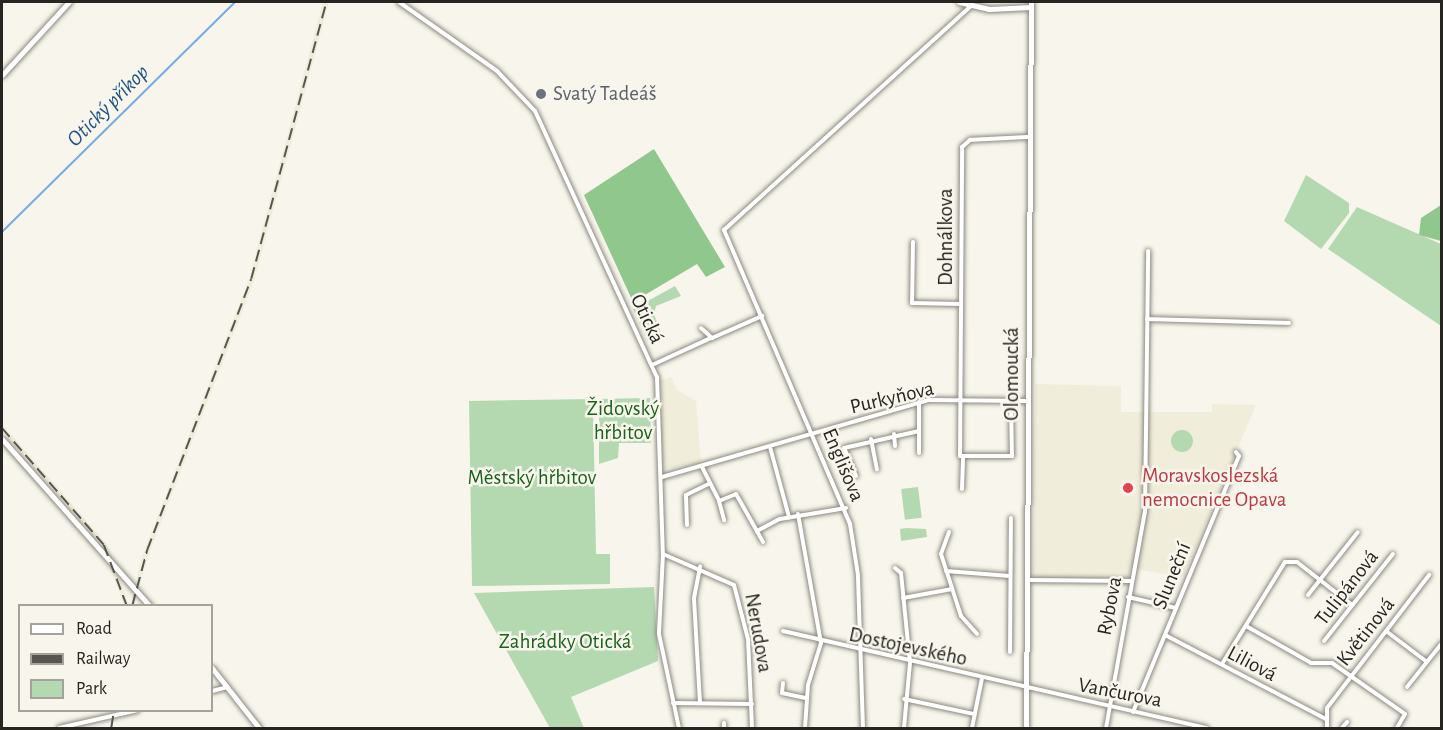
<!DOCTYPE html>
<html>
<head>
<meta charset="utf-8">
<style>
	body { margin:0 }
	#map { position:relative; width:1443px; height:730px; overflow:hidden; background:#f8f6ec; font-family:"Alegreya Sans",sans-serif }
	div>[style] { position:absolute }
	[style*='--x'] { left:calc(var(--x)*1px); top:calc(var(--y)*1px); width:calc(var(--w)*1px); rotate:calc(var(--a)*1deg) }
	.built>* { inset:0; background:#f0eddb }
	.green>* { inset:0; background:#b4d9b1; transform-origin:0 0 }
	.round { border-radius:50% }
	.forest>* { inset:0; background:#90c78c }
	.stream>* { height:1.5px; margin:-0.75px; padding:0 0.75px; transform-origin:0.75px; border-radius:0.75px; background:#77abe4 }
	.roads { filter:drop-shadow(0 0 2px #8a887f) drop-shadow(0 0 2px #8a887f) }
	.minor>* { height:4px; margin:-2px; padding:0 2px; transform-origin:2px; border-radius:2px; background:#fff }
	.major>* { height:5px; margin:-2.5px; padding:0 2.5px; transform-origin:2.5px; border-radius:2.5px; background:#fff }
	.rail>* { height:1.5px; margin-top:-0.75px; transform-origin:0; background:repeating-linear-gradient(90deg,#565550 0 12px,transparent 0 18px) }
	.dots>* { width:16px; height:16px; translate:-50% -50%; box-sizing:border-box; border:3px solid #f8f6ec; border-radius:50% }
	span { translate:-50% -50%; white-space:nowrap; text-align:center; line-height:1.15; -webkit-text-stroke:5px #f8f6ec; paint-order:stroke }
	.worship-label { font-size:21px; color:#5b616d }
	.left { translate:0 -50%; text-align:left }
	.street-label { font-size:21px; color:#262522 }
	.park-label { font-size:21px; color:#186318 }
	.health-label { font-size:21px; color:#be3a42 }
	.water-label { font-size:22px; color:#1d5287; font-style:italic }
	.frame { position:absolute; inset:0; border:3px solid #262522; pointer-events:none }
	.legend { position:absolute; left:18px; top:604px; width:195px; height:108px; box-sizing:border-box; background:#f8f6ec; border:2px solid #a4a29b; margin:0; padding:8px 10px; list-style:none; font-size:18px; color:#262522 }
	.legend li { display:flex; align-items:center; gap:12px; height:30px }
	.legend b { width:30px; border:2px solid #a4a29b }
</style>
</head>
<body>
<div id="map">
	<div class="built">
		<div style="clip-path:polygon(323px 2px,329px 2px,254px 281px,147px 559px,135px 605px,130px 605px,142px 557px,249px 279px)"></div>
		<div style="clip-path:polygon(671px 377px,677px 390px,696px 401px,701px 463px,658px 470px,654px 383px)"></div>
		<div style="clip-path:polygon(1035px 384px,1121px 386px,1121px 412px,1212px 412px,1212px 404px,1256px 405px,1183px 577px,1130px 568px,1128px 578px,1033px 578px)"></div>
		<div style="clip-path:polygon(2px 424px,108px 546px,129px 605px,124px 605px,102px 546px,2px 432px)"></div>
	</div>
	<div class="green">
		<div style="clip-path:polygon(1306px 175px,1349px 203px,1349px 213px,1321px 249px,1284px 221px)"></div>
		<div style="clip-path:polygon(1357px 207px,1441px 244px,1441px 326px,1328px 249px)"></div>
		<div style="clip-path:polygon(675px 286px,681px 296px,656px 306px,654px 314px,662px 336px,648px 341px,633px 309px)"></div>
		<div style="clip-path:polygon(650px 398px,651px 443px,619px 443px,618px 458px,599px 464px,599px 399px)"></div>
		<div style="clip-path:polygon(593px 399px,596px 554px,610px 554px,610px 584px,472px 586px,469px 401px)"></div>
		<div class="round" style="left:1171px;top:430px;width:22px;height:22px"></div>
		<div style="left:918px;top:487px;width:31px;height:17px;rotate:83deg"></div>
		<div style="clip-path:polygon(906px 528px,926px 529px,927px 537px,901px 541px,900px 529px)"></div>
		<div style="clip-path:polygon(654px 587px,658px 661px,571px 697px,584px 728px,550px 728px,474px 593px)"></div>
	</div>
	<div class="forest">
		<div style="clip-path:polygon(654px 149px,725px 267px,706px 277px,697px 264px,633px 302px,584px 195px)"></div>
		<div style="clip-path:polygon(1441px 205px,1441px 241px,1419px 235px,1421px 218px)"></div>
	</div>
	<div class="stream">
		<div style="--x:2;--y:232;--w:327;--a:-44.6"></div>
	</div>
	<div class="roads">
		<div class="minor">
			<div style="--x:399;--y:2;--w:120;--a:35.1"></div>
			<div style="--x:497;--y:71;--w:55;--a:46.5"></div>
			<div style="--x:535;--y:111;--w:293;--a:65.4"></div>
			<div style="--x:657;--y:377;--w:177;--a:88.1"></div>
			<div style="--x:663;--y:554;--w:80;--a:92.9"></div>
			<div style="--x:659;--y:634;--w:96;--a:78"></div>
			<div style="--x:913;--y:242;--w:61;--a:90.9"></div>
			<div style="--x:912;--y:303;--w:49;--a:1.2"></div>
			<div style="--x:1147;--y:319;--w:142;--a:1.6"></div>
			<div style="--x:701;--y:328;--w:15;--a:42"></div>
			<div style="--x:712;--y:338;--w:55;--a:-23.7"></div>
			<div style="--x:652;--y:365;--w:65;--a:-24.6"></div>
			<div style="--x:1011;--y:401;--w:55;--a:89"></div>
			<div style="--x:1012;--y:456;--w:52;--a:180"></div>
			<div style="--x:960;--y:456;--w:309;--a:-89.6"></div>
			<div style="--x:962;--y:147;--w:11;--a:-41"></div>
			<div style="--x:970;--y:140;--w:60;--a:-2.9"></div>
			<div style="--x:894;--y:434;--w:12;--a:85"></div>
			<div style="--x:871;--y:439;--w:31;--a:79"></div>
			<div style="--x:770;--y:447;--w:73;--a:74.8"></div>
			<div style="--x:919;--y:453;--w:51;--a:-90"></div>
			<div style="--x:702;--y:467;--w:38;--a:63"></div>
			<div style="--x:719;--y:501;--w:18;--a:-22"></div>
			<div style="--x:736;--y:494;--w:43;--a:60.4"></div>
			<div style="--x:856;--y:476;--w:30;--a:-113"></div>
			<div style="--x:844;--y:448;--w:77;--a:-12.8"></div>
			<div style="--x:662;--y:477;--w:278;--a:-16.1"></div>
			<div style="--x:929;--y:400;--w:99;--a:0.6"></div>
			<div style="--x:962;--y:489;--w:33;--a:-88"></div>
			<div style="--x:719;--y:501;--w:20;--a:75"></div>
			<div style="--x:798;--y:514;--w:131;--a:79.9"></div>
			<div style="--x:821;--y:643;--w:44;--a:107.2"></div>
			<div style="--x:808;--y:685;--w:43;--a:94"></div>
			<div style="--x:687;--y:525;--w:30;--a:-92"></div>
			<div style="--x:686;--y:495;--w:25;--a:-26"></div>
			<div style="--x:949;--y:532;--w:23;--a:110"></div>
			<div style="--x:941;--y:554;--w:65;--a:72.1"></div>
			<div style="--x:961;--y:616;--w:24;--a:48"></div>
			<div style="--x:763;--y:542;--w:13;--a:-119"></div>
			<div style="--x:757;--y:531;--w:26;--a:-28"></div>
			<div style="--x:780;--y:519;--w:67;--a:-9.5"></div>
			<div style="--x:663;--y:554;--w:77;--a:23.6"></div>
			<div style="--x:734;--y:585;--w:56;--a:75.5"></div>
			<div style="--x:748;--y:639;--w:89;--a:87.4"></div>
			<div style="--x:895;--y:568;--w:8;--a:40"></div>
			<div style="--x:901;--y:573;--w:90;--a:84.3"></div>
			<div style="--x:910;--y:663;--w:65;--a:95.3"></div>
			<div style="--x:946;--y:571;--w:64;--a:4.5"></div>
			<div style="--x:1027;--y:580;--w:104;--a:0.6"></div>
			<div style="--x:1308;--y:595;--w:80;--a:-51.6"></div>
			<div style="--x:1128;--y:597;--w:49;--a:12.9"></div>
			<div style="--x:903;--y:598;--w:50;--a:-10.4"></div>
			<div style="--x:1246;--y:626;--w:75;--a:29.6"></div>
			<div style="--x:1311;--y:663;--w:21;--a:0"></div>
			<div style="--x:1332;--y:663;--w:89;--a:34.9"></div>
			<div style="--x:1405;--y:714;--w:16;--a:120"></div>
			<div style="--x:783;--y:631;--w:435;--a:12.9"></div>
			<div style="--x:1386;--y:631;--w:51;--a:37.1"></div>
			<div style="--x:1165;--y:635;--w:182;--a:27.6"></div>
			<div style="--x:1324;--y:641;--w:111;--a:-51.6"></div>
			<div style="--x:1010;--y:652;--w:134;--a:-89.6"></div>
			<div style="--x:1222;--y:664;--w:120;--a:-58.3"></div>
			<div style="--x:1285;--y:562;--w:12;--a:0"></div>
			<div style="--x:1297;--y:562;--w:70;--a:38"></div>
			<div style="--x:783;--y:683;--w:10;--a:96"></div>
			<div style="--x:782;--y:693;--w:24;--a:12"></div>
			<div style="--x:1407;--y:687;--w:56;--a:-51.5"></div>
			<div style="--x:212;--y:691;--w:16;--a:-14"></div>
			<div style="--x:904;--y:699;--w:72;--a:12.1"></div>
			<div style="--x:673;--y:703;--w:79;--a:0.7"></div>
			<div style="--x:700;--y:703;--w:105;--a:-93.3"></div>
			<div style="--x:694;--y:598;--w:32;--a:-79"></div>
			<div style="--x:1133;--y:712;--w:277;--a:-67.5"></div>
			<div style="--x:1239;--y:456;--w:5;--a:-127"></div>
			<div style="--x:59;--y:728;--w:81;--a:-12.8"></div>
			<div style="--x:724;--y:728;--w:5;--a:-90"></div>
			<div style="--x:863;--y:728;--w:153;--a:-91.9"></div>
			<div style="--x:858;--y:575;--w:52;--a:-98.9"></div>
			<div style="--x:850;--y:524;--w:320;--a:-113.2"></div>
			<div style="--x:724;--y:230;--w:333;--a:-42.2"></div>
			<div style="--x:972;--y:728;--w:51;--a:-78.7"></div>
			<div style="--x:1106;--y:728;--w:220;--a:-79.8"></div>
			<div style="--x:1145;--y:511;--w:260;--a:-89.3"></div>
			<div style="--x:1327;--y:728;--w:20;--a:-90"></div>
			<div style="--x:1327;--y:708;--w:168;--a:-52.5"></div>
			<div style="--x:1342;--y:728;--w:8;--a:-50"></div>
		</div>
		<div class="major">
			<div style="--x:959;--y:2;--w:31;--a:13"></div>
			<div style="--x:989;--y:9;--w:42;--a:-2.7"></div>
			<div style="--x:2;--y:75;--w:99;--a:-47.5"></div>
			<div style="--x:2;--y:439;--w:223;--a:48.5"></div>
			<div style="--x:212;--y:668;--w:76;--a:51.9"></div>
			<div style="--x:1026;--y:728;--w:726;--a:-89.61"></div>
		</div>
	</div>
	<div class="rail">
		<div style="--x:2;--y:428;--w:155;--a:48.9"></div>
		<div style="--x:104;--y:545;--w:65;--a:69.3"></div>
		<div style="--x:132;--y:606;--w:58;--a:-75"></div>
		<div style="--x:147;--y:550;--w:290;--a:-69"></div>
		<div style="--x:251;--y:279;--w:287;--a:-74.8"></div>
		<div style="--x:111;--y:728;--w:18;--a:-81"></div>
	</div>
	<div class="dots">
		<div style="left:541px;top:94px;background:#6b7280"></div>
		<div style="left:1128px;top:488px;background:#e0444e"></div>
	</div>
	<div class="worship-label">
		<span class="left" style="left:553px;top:94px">Svatý Tadeáš</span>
	</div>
	<div class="street-label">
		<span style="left:946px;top:237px;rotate:-90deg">Dohnálkova</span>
		<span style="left:647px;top:319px;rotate:65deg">Otická</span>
		<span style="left:1012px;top:374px;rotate:-90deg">Olomoucká</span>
		<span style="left:892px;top:398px;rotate:-13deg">Purkyňova</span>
		<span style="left:843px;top:465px;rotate:67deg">Englišova</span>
		<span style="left:1172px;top:576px;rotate:-68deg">Sluneční</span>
		<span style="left:1347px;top:588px;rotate:-52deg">Tulipánová</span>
		<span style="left:1110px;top:606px;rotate:-79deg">Rybova</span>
		<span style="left:1366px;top:632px;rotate:-52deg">Květinová</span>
		<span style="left:758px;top:633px;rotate:80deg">Nerudova</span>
		<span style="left:908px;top:647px;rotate:12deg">Dostojevského</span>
		<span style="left:1252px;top:664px;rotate:28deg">Liliová</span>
		<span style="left:1120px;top:693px;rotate:11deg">Vančurova</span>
	</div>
	<div class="park-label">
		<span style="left:623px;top:421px">Židovský<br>hřbitov</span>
		<span style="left:532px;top:478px">Městský hřbitov</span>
		<span style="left:565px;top:642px">Zahrádky Otická</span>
	</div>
	<div class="health-label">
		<span class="left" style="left:1142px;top:488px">Moravskoslezská<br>nemocnice Opava</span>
	</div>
	<div class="water-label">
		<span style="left:108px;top:106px;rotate:-45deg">Otický příkop</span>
	</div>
	<div class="frame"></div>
	<ul class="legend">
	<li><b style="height:8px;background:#fff"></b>Road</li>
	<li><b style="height:8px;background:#565550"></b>Railway</li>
	<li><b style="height:16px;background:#b4d9b1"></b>Park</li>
	</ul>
</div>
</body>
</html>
